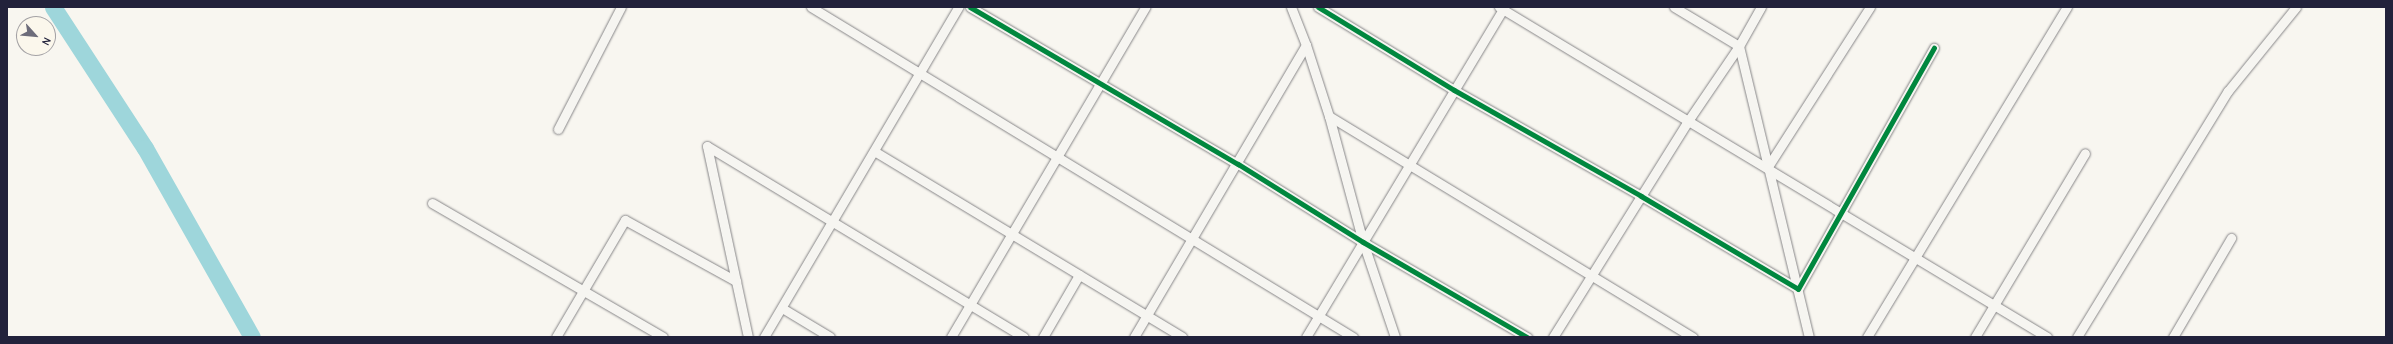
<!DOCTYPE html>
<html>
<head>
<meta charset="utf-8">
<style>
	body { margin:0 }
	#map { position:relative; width:2393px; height:344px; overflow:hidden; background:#f8f6f0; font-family:"Comic Neue",sans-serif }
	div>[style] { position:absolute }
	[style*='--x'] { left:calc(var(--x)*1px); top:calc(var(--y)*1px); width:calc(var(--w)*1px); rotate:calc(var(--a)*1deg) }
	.river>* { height:17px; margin:-8.5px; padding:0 8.5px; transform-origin:8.5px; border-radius:8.5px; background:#9ed6db }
	.roads { filter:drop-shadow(0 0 1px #878688) drop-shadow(0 0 1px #878688) }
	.minor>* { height:9px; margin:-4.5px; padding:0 4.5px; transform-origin:4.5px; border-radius:4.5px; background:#f6f5f1 }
	.cycleway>* { height:5px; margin:-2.5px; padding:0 2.5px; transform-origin:2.5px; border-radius:2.5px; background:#00873e }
	span { translate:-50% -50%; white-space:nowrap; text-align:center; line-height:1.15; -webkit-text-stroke:3px #fbf7ec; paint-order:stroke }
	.frame { position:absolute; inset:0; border:8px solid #22223b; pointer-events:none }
	.north { position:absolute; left:16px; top:16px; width:40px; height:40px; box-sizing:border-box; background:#fbf7ec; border:1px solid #a4a2a5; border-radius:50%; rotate:117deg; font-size:11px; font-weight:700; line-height:16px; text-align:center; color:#22223b }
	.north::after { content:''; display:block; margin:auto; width:14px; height:18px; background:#6d6c7a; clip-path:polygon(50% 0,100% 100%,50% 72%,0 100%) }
</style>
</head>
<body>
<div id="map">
	<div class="river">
		<div style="--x:53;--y:7;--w:168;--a:56.9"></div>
		<div style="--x:145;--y:148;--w:217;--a:60.5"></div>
	</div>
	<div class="roads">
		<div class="minor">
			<div style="--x:811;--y:7;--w:635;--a:31.34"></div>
			<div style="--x:970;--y:7;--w:311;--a:30.4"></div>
			<div style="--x:1238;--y:164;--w:147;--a:32"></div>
			<div style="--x:1363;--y:242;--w:190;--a:30.1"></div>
			<div style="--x:1291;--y:7;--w:41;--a:68.5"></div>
			<div style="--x:1306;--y:45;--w:75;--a:72.1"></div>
			<div style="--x:1329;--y:116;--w:131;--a:74.9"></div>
			<div style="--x:1363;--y:242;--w:100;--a:71.4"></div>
			<div style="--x:1318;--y:7;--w:159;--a:31.4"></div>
			<div style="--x:1454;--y:90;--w:215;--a:29.5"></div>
			<div style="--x:1641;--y:196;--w:182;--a:30.6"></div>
			<div style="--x:1798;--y:289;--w:277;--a:-60.6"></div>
			<div style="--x:1499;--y:7;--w:640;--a:31.06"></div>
			<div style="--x:1674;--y:7;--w:76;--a:31"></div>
			<div style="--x:1739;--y:46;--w:299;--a:76.5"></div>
			<div style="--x:1329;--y:116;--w:426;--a:31.3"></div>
			<div style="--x:558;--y:129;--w:137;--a:-62.7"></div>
			<div style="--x:707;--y:146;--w:370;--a:31.1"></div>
			<div style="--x:707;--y:146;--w:195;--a:77.9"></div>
			<div style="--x:874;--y:151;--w:360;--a:31.1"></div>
			<div style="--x:1767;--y:168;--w:191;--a:-57.4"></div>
			<div style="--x:432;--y:203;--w:267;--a:30.1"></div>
			<div style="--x:782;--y:308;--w:56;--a:31.1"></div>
			<div style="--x:556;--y:337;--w:136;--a:-59.5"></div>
			<div style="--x:625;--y:220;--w:127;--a:28.8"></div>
			<div style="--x:764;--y:337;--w:383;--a:-59.5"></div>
			<div style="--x:951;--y:337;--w:383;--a:-59.5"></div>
			<div style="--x:1043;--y:337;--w:72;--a:-59.9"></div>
			<div style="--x:1134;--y:337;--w:339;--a:-59.5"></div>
			<div style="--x:1306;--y:337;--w:385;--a:-59"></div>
			<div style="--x:1553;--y:337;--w:255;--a:-58"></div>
			<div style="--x:1688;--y:121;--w:91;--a:-55.8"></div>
			<div style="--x:1739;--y:46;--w:45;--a:-60.6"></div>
			<div style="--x:1867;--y:337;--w:386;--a:-58.8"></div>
			<div style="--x:1975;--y:337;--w:214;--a:-59.1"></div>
			<div style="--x:2077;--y:337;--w:289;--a:-58.5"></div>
			<div style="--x:2228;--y:91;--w:108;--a:-51"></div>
			<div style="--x:2173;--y:337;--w:115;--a:-59.6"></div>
		</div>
	</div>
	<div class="cycleway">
		<div style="--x:970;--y:7;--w:311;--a:30.4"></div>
		<div style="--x:1238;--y:164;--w:147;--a:32"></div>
		<div style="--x:1363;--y:242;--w:190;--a:30.1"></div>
		<div style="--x:1318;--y:7;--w:159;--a:31.4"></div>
		<div style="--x:1454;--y:90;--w:215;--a:29.5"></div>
		<div style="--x:1641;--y:196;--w:182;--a:30.6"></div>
		<div style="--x:1798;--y:289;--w:277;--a:-60.6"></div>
	</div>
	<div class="frame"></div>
	<div class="north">N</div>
</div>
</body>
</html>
